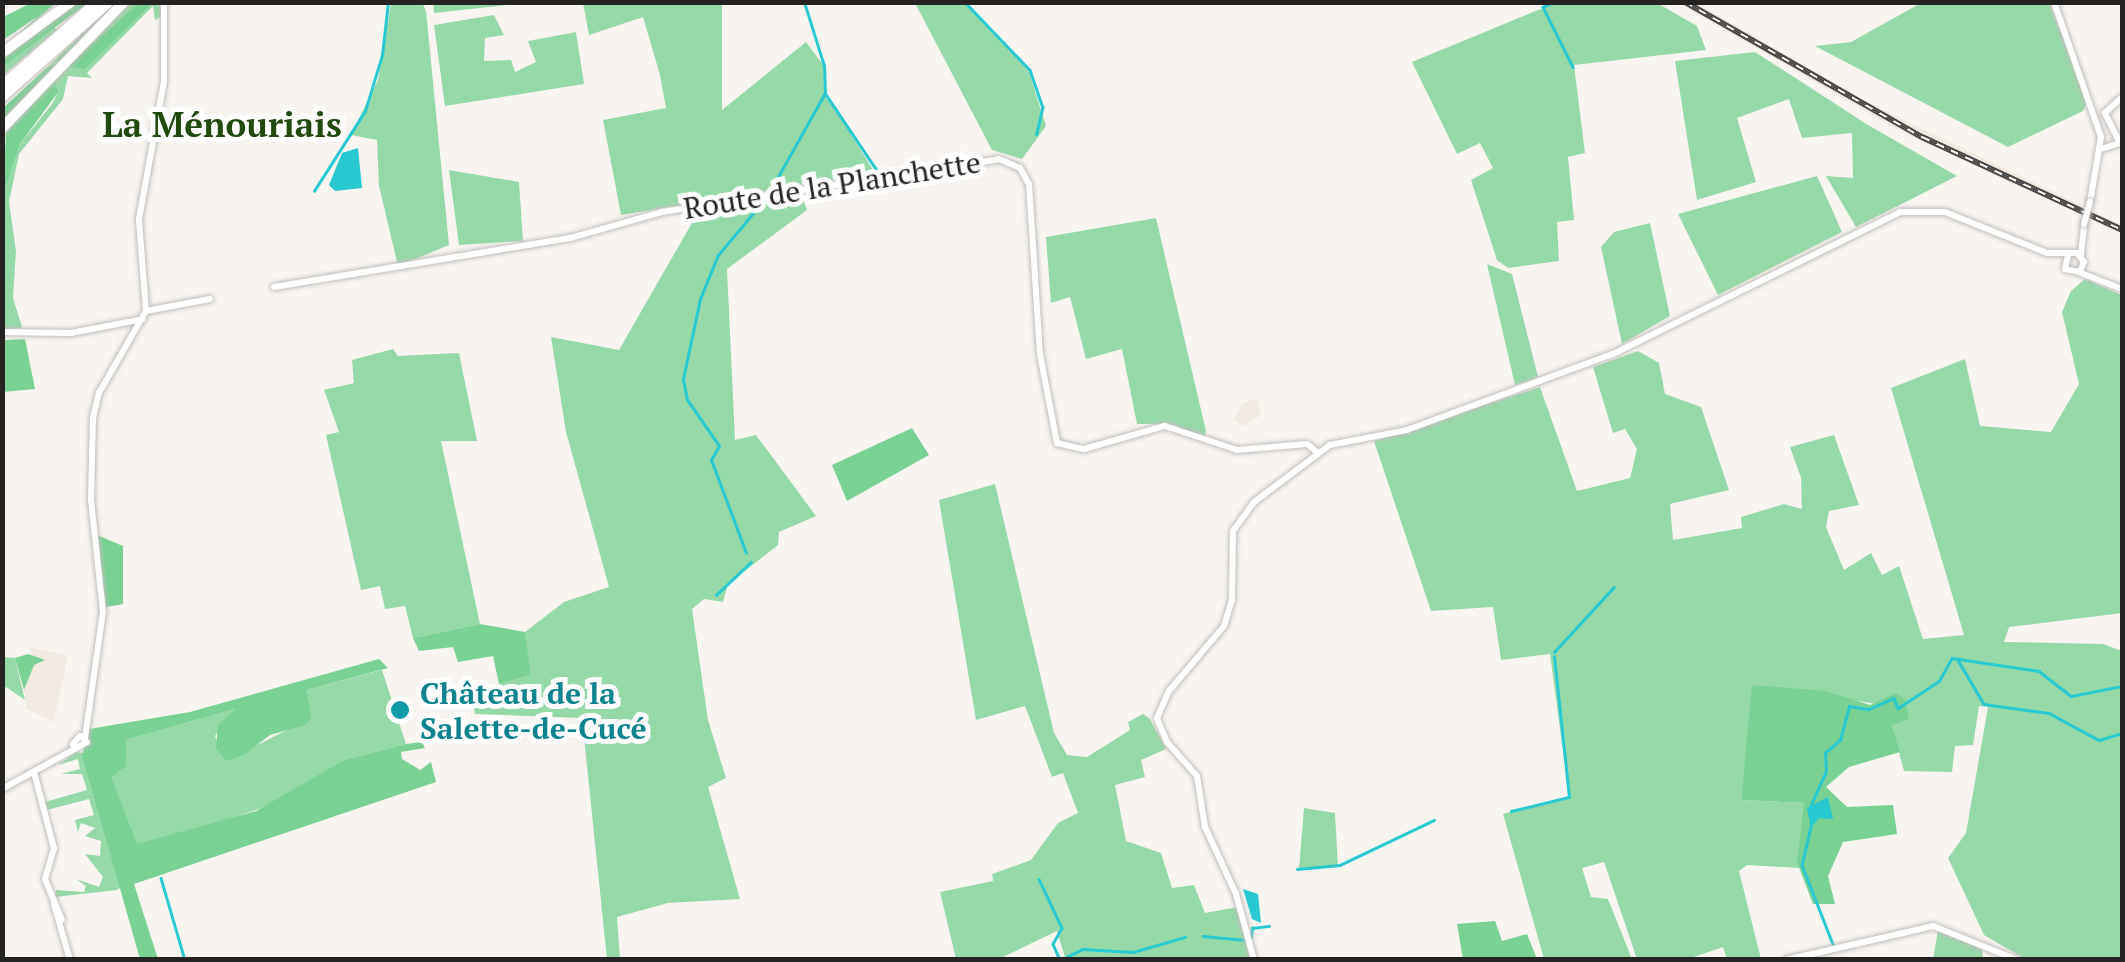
<!DOCTYPE html>
<html>
<head>
<meta charset="utf-8">
<style>
	body { margin:0 }
	#map { position:relative; width:2125px; height:962px; overflow:hidden; background:#f8f5f1; font-family:"PT Serif",serif }
	div>[style] { position:absolute }
	[style*='--x'] { left:calc(var(--x)*1px); top:calc(var(--y)*1px); width:calc(var(--w)*1px); rotate:calc(var(--a)*1deg) }
	.built>* { inset:0; background:#f2e9e0 }
	.green>* { inset:0; background:#96d9a8 }
	.forest>* { inset:0; background:#79d193 }
	.water>* { inset:0; background:#28c9d1 }
	.stream>* { height:2.5px; margin:-1.25px; padding:0 1.25px; transform-origin:1.25px; border-radius:1.25px; background:#28c9d1 }
	.roads { filter:drop-shadow(0 0 2px #c2bfbc) drop-shadow(0 0 2px #c2bfbc) }
	.secondary>* { height:6px; margin:-3px; padding:0 3px; transform-origin:3px; border-radius:3px; background:#fff }
	.highway>* { height:10px; margin:-5px; padding:0 5px; transform-origin:5px; border-radius:5px; background:#fff }
	.rail>* { height:6px; margin-top:-3px; transform-origin:0; background:repeating-linear-gradient(90deg,#fff 0 8px,#464543 0 16px); box-sizing:border-box; border-block:2px solid #464543 }
	.bridges { filter:drop-shadow(0 0 2px #c2bfbc) drop-shadow(0 0 2px #c2bfbc) }
	.secondary-bridge>* { height:6px; margin:-3px; padding:0 3px; transform-origin:3px; border-radius:3px; background:#fff }
	.dots>* { width:28px; height:28px; translate:-50% -50%; box-sizing:border-box; border:5px solid #fff; border-radius:50% }
	span { translate:-50% -50%; white-space:nowrap; text-align:center; line-height:1.15; -webkit-text-stroke:10px #fff; paint-order:stroke }
	.street-label { font-size:30px; color:#242322 }
	.culture-label { font-size:30px; color:#0d838f; font-weight:700 }
	.left { translate:0 -50%; text-align:left }
	.quarter-label { font-size:35px; color:#214a0d; font-weight:700 }
	.frame { position:absolute; inset:0; border:5px solid #242322; pointer-events:none }
</style>
</head>
<body>
<div id="map">
	<div class="built">
		<div style="clip-path:polygon(1678px 3px,1698px 3px,1853px 95px,2122px 225px,2122px 234px,1900px 131px)"></div>
		<div style="clip-path:polygon(1258px 398px,1260px 416px,1242px 426px,1234px 420px,1242px 403px)"></div>
		<div style="clip-path:polygon(30px 647px,68px 656px,54px 722px,27px 709px,24px 690px,33px 665px,45px 660px,32px 660px)"></div>
	</div>
	<div class="green">
		<div style="clip-path:polygon(115px 3px,121px 3px,60px 66px,45px 70px,3px 109px)"></div>
		<div style="clip-path:polygon(127px 3px,142px 3px,73px 65px,87px 65px,153px 3px,160px 3px,161px 17px,155px 20px,153px 6px,87px 73px,92px 78px,68px 76px,63px 99px,19px 154px,9px 202px,16px 251px,13px 298px,22px 327px,9px 331px,3px 328px,2px 194px,20px 144px,52px 104px,59px 90px,53px 82px)"></div>
		<div style="clip-path:polygon(391px 3px,423px 4px,426px 11px,449px 245px,398px 266px,379px 186px,377px 140px,351px 135px,378px 80px)"></div>
		<div style="clip-path:polygon(433px 3px,527px 3px,434px 13px)"></div>
		<div style="clip-path:polygon(583px 3px,722px 3px,722px 110px,806px 42px,824px 66px,825px 93px,875px 173px,621px 215px,603px 120px,666px 108px,660px 75px,643px 17px,589px 35px)"></div>
		<div style="clip-path:polygon(915px 3px,968px 3px,1029px 72px,1046px 126px,1022px 159px,992px 150px)"></div>
		<div style="clip-path:polygon(1555px 3px,1657px 3px,1697px 26px,1706px 50px,1574px 65px,1585px 153px,1568px 157px,1574px 220px,1557px 222px,1559px 261px,1508px 268px,1497px 260px,1471px 180px,1493px 168px,1480px 143px,1457px 154px,1412px 62px)"></div>
		<div style="clip-path:polygon(1921px 3px,2049px 3px,2088px 100px,2083px 111px,2008px 147px,1815px 46px,1851px 42px)"></div>
		<div style="clip-path:polygon(494px 15px,504px 35px,485px 38px,484px 61px,511px 60px,515px 72px,536px 62px,528px 41px,576px 32px,584px 84px,445px 106px,434px 25px)"></div>
		<div style="clip-path:polygon(53px 26px,57px 30px,3px 75px,3px 66px)"></div>
		<div style="clip-path:polygon(1755px 52px,1868px 125px,1957px 176px,1856px 227px,1826px 176px,1853px 178px,1852px 133px,1802px 138px,1789px 99px,1737px 118px,1756px 182px,1697px 200px,1675px 61px)"></div>
		<div style="clip-path:polygon(449px 170px,519px 182px,523px 241px,459px 245px)"></div>
		<div style="clip-path:polygon(1817px 176px,1842px 232px,1718px 295px,1678px 214px)"></div>
		<div style="clip-path:polygon(801px 193px,807px 210px,727px 269px,735px 440px,756px 435px,816px 516px,779px 532px,778px 545px,728px 584px,723px 602px,704px 599px,692px 609px,708px 720px,726px 778px,708px 787px,740px 899px,668px 903px,617px 917px,620px 959px,607px 959px,582px 718px,475px 714px,473px 704px,502px 695px,499px 684px,530px 675px,525px 632px,564px 602px,609px 587px,566px 432px,551px 337px,619px 350px,700px 209px)"></div>
		<div style="clip-path:polygon(1156px 218px,1206px 431px,1204px 438px,1170px 424px,1137px 424px,1122px 349px,1086px 359px,1070px 297px,1051px 303px,1046px 237px)"></div>
		<div style="clip-path:polygon(1650px 223px,1670px 316px,1622px 344px,1601px 247px,1614px 232px)"></div>
		<div style="clip-path:polygon(1487px 264px,1512px 274px,1538px 377px,1515px 385px)"></div>
		<div style="clip-path:polygon(2085px 279px,2122px 295px,2122px 613px,2009px 627px,2004px 642px,2103px 644px,2122px 651px,2122px 959px,2025px 959px,1984px 935px,1948px 858px,1966px 833px,1988px 707px,1979px 706px,1973px 745px,1955px 746px,1952px 772px,1904px 771px,1892px 726px,1909px 719px,1877px 704px,1753px 685px,1741px 800px,1805px 803px,1799px 868px,1747px 865px,1739px 871px,1761px 959px,1727px 959px,1723px 947px,1688px 959px,1637px 959px,1604px 862px,1582px 868px,1591px 897px,1608px 899px,1632px 959px,1544px 959px,1503px 814px,1569px 796px,1550px 654px,1501px 660px,1493px 607px,1431px 611px,1374px 441px,1540px 387px,1577px 491px,1630px 478px,1637px 449px,1625px 429px,1613px 433px,1593px 367px,1638px 351px,1659px 363px,1665px 394px,1701px 407px,1729px 490px,1670px 504px,1673px 540px,1742px 528px,1741px 517px,1784px 504px,1802px 509px,1801px 478px,1790px 447px,1834px 435px,1859px 505px,1829px 511px,1826px 527px,1844px 570px,1871px 553px,1882px 575px,1899px 566px,1923px 639px,1964px 635px,1891px 388px,1965px 359px,1980px 426px,2051px 432px,2079px 384px,2062px 312px,2071px 291px)"></div>
		<div style="clip-path:polygon(393px 349px,398px 356px,459px 353px,477px 441px,441px 441px,480px 624px,413px 638px,405px 606px,385px 609px,380px 586px,361px 590px,326px 435px,339px 432px,324px 390px,354px 383px,352px 360px)"></div>
		<div style="clip-path:polygon(995px 484px,1054px 733px,1067px 755px,1087px 757px,1130px 730px,1128px 722px,1143px 714px,1150px 719px,1166px 749px,1141px 760px,1145px 777px,1115px 785px,1126px 841px,1161px 853px,1172px 888px,1194px 885px,1205px 913px,1238px 907px,1251px 959px,1059px 959px,1065px 957px,1057px 931px,999px 959px,956px 959px,940px 892px,993px 881px,992px 874px,1031px 860px,1058px 823px,1078px 813px,1063px 773px,1052px 777px,1025px 706px,976px 720px,939px 500px)"></div>
		<div style="clip-path:polygon(3px 657px,15px 658px,25px 700px,6px 687px,3px 691px)"></div>
		<div style="clip-path:polygon(382px 670px,406px 744px,344px 760px,287px 799px,157px 844px,136px 845px,129px 834px,110px 777px,126px 759px,126px 740px,235px 709px,215px 736px,226px 761px,312px 717px,307px 690px)"></div>
		<div style="clip-path:polygon(76px 752px,83px 753px,121px 887px,117px 890px,55px 897px,56px 890px,84px 892px,86px 886px,76px 879px,99px 887px,103px 877px,85px 854px,100px 856px,101px 841px,85px 836px,95px 828px,81px 823px,78px 832px,75px 820px,94px 815px,89px 799px,47px 810px,45px 802px,87px 790px,82px 774px,61px 774px,80px 769px,78px 759px,58px 765px)"></div>
		<div style="clip-path:polygon(1304px 808px,1335px 813px,1338px 867px,1299px 869px)"></div>
		<div style="clip-path:polygon(1938px 930px,1982px 947px,1983px 959px,1933px 960px)"></div>
	</div>
	<div class="forest">
		<div style="clip-path:polygon(31px 3px,56px 3px,3px 48px,37px 17px,3px 40px,3px 17px)"></div>
		<div style="clip-path:polygon(75px 3px,88px 3px,3px 66px,3px 57px)"></div>
		<div style="clip-path:polygon(139px 3px,153px 3px,85px 69px,68px 67px,54px 82px,59px 91px,20px 144px,3px 194px,6px 133px,68px 66px)"></div>
		<div style="clip-path:polygon(92px 26px,65px 58px,57px 59px,45px 69px,59px 63px,3px 125px,2px 109px)"></div>
		<div style="clip-path:polygon(25px 339px,35px 389px,3px 392px,3px 340px)"></div>
		<div style="clip-path:polygon(912px 428px,929px 455px,847px 501px,832px 465px)"></div>
		<div style="clip-path:polygon(97px 535px,123px 546px,123px 604px,106px 607px)"></div>
		<div style="clip-path:polygon(480px 624px,525px 632px,531px 675px,499px 684px,493px 656px,458px 662px,453px 647px,419px 651px,413px 638px)"></div>
		<div style="clip-path:polygon(28px 654px,45px 660px,34px 665px,24px 690px,15px 658px)"></div>
		<div style="clip-path:polygon(379px 659px,388px 668px,307px 690px,312px 717px,305px 725px,270px 735px,244px 755px,226px 761px,216px 748px,218px 725px,235px 709px,126px 740px,126px 766px,111px 777px,137px 844px,256px 811px,344px 760px,406px 744px,422px 742px,425px 748px,401px 752px,402px 759px,420px 770px,431px 762px,436px 782px,134px 884px,158px 959px,140px 959px,82px 755px,89px 729px,190px 712px)"></div>
		<div style="clip-path:polygon(1752px 685px,1826px 691px,1870px 705px,1896px 693px,1905px 700px,1909px 719px,1892px 726px,1900px 752px,1849px 767px,1826px 787px,1847px 807px,1893px 805px,1897px 834px,1843px 842px,1828px 876px,1835px 904px,1813px 904px,1797px 862px,1804px 803px,1741px 800px)"></div>
		<div style="clip-path:polygon(1495px 921px,1502px 941px,1527px 934px,1537px 959px,1463px 959px,1457px 924px)"></div>
	</div>
	<div class="water">
		<div style="clip-path:polygon(358px 148px,362px 188px,335px 191px,329px 185px,342px 153px)"></div>
		<div style="clip-path:polygon(1828px 797px,1833px 819px,1819px 818px,1811px 828px,1807px 808px)"></div>
		<div style="clip-path:polygon(1243px 889px,1258px 894px,1261px 923px,1252px 919px)"></div>
	</div>
	<div class="stream">
		<div style="--x:965;--y:2;--w:94;--a:46.3"></div>
		<div style="--x:1030;--y:70;--w:39;--a:71"></div>
		<div style="--x:1043;--y:107;--w:28;--a:103"></div>
		<div style="--x:1555;--y:2;--w:13;--a:157"></div>
		<div style="--x:1543;--y:7;--w:67;--a:63.4"></div>
		<div style="--x:825;--y:93;--w:95;--a:56.1"></div>
		<div style="--x:878;--y:172;--w:11;--a:-5"></div>
		<div style="--x:314;--y:191;--w:95;--a:-57.5"></div>
		<div style="--x:365;--y:111;--w:59;--a:-73.1"></div>
		<div style="--x:382;--y:55;--w:53;--a:-83.5"></div>
		<div style="--x:770;--y:191;--w:112;--a:-60.7"></div>
		<div style="--x:825;--y:93;--w:27;--a:-92"></div>
		<div style="--x:824;--y:66;--w:67;--a:-107.4"></div>
		<div style="--x:746;--y:553;--w:99;--a:-110.6"></div>
		<div style="--x:711;--y:460;--w:16;--a:-60"></div>
		<div style="--x:719;--y:446;--w:56;--a:-124.8"></div>
		<div style="--x:687;--y:400;--w:21;--a:-101"></div>
		<div style="--x:683;--y:379;--w:82;--a:-78"></div>
		<div style="--x:700;--y:299;--w:48;--a:-67.8"></div>
		<div style="--x:718;--y:255;--w:73;--a:-50"></div>
		<div style="--x:716;--y:595;--w:48;--a:-43.3"></div>
		<div style="--x:1554;--y:652;--w:88;--a:-47.3"></div>
		<div style="--x:1958;--y:660;--w:51;--a:59.4"></div>
		<div style="--x:1984;--y:704;--w:66;--a:7.9"></div>
		<div style="--x:2049;--y:713;--w:57;--a:28.4"></div>
		<div style="--x:2099;--y:740;--w:24;--a:-17"></div>
		<div style="--x:1810;--y:807;--w:39;--a:-66"></div>
		<div style="--x:1826;--y:771;--w:18;--a:-93"></div>
		<div style="--x:1825;--y:753;--w:20;--a:-41"></div>
		<div style="--x:1840;--y:740;--w:35;--a:-75"></div>
		<div style="--x:1849;--y:706;--w:20;--a:9"></div>
		<div style="--x:1869;--y:709;--w:27;--a:-24"></div>
		<div style="--x:1894;--y:698;--w:11;--a:68"></div>
		<div style="--x:1898;--y:708;--w:49;--a:-33.4"></div>
		<div style="--x:1939;--y:681;--w:26;--a:-61"></div>
		<div style="--x:1952;--y:658;--w:88;--a:8.5"></div>
		<div style="--x:2039;--y:671;--w:41;--a:38"></div>
		<div style="--x:2071;--y:696;--w:52;--a:-11.1"></div>
		<div style="--x:1511;--y:811;--w:60;--a:-13.6"></div>
		<div style="--x:1569;--y:797;--w:141;--a:-96.1"></div>
		<div style="--x:1811;--y:827;--w:39;--a:103"></div>
		<div style="--x:1802;--y:865;--w:85;--a:68.6"></div>
		<div style="--x:1297;--y:869;--w:43;--a:-5.3"></div>
		<div style="--x:1340;--y:865;--w:104;--a:-25.6"></div>
		<div style="--x:161;--y:878;--w:85;--a:73.7"></div>
		<div style="--x:1039;--y:879;--w:54;--a:64.9"></div>
		<div style="--x:1062;--y:928;--w:18;--a:119"></div>
		<div style="--x:1053;--y:944;--w:17;--a:66"></div>
		<div style="--x:1203;--y:936;--w:42;--a:5.4"></div>
		<div style="--x:1251;--y:938;--w:10;--a:-84"></div>
		<div style="--x:1252;--y:928;--w:17;--a:-7"></div>
		<div style="--x:1060;--y:960;--w:25;--a:-26"></div>
		<div style="--x:1083;--y:949;--w:50;--a:3.4"></div>
		<div style="--x:1133;--y:952;--w:54;--a:-16.1"></div>
	</div>
	<div class="roads">
		<div class="secondary">
			<div style="--x:2054;--y:2;--w:143;--a:70.8"></div>
			<div style="--x:2101;--y:137;--w:66;--a:99.6"></div>
			<div style="--x:2101;--y:149;--w:20;--a:-18"></div>
			<div style="--x:2120;--y:143;--w:34;--a:-117"></div>
			<div style="--x:2105;--y:113;--w:23;--a:-43"></div>
			<div style="--x:2081;--y:255;--w:31;--a:-84"></div>
			<div style="--x:2081;--y:273;--w:44;--a:21.3"></div>
			<div style="--x:274;--y:287;--w:300;--a:-9.4"></div>
			<div style="--x:570;--y:238;--w:96;--a:-15.8"></div>
			<div style="--x:662;--y:212;--w:341;--a:-8.9"></div>
			<div style="--x:999;--y:159;--w:23;--a:23"></div>
			<div style="--x:1020;--y:168;--w:18;--a:61"></div>
			<div style="--x:1029;--y:184;--w:170;--a:86.3"></div>
			<div style="--x:1040;--y:354;--w:91;--a:79.2"></div>
			<div style="--x:1057;--y:443;--w:28;--a:13"></div>
			<div style="--x:1084;--y:449;--w:84;--a:-15.9"></div>
			<div style="--x:1165;--y:426;--w:76;--a:18.4"></div>
			<div style="--x:1237;--y:450;--w:70;--a:-4.9"></div>
			<div style="--x:1307;--y:444;--w:13;--a:39"></div>
			<div style="--x:146;--y:311;--w:65;--a:-10.6"></div>
			<div style="--x:2;--y:332;--w:69;--a:0.8"></div>
			<div style="--x:71;--y:333;--w:73;--a:-11"></div>
			<div style="--x:85;--y:738;--w:127;--a:-81.9"></div>
			<div style="--x:103;--y:612;--w:113;--a:-96.1"></div>
			<div style="--x:91;--y:500;--w:82;--a:-88.6"></div>
			<div style="--x:93;--y:418;--w:26;--a:-77"></div>
			<div style="--x:99;--y:393;--w:95;--a:-60.2"></div>
			<div style="--x:146;--y:311;--w:92;--a:-94.4"></div>
			<div style="--x:139;--y:219;--w:139;--a:-79.7"></div>
			<div style="--x:164;--y:82;--w:80;--a:-90"></div>
			<div style="--x:34;--y:772;--w:79;--a:75.3"></div>
			<div style="--x:54;--y:848;--w:32;--a:106"></div>
			<div style="--x:45;--y:879;--w:44;--a:67.5"></div>
			<div style="--x:2;--y:789;--w:97;--a:-28.9"></div>
			<div style="--x:87;--y:742;--w:9;--a:-139"></div>
			<div style="--x:80;--y:736;--w:11;--a:131"></div>
			<div style="--x:54;--y:904;--w:58;--a:74.1"></div>
			<div style="--x:1254;--y:960;--w:68;--a:-105.3"></div>
			<div style="--x:1236;--y:894;--w:74;--a:-114.8"></div>
			<div style="--x:1205;--y:827;--w:52;--a:-98.9"></div>
			<div style="--x:1197;--y:776;--w:45;--a:-131.4"></div>
			<div style="--x:1167;--y:742;--w:26;--a:-113"></div>
			<div style="--x:1157;--y:718;--w:30;--a:-66"></div>
			<div style="--x:1169;--y:691;--w:85;--a:-49.8"></div>
			<div style="--x:1224;--y:626;--w:27;--a:-73"></div>
			<div style="--x:1232;--y:600;--w:69;--a:-89.2"></div>
			<div style="--x:1233;--y:531;--w:36;--a:-54"></div>
			<div style="--x:1254;--y:502;--w:95;--a:-36.9"></div>
			<div style="--x:1330;--y:445;--w:78;--a:-11"></div>
			<div style="--x:1407;--y:430;--w:220;--a:-20.3"></div>
			<div style="--x:1613;--y:354;--w:320;--a:-26.3"></div>
			<div style="--x:1900;--y:212;--w:45;--a:0"></div>
			<div style="--x:1945;--y:212;--w:110;--a:21.9"></div>
			<div style="--x:2047;--y:253;--w:30;--a:0"></div>
			<div style="--x:2077;--y:253;--w:11;--a:52"></div>
			<div style="--x:2084;--y:262;--w:11;--a:112"></div>
			<div style="--x:2080;--y:272;--w:15;--a:-169"></div>
			<div style="--x:2065;--y:269;--w:14;--a:-78"></div>
			<div style="--x:1786;--y:960;--w:151;--a:-13"></div>
			<div style="--x:1933;--y:926;--w:91;--a:22"></div>
		</div>
		<div class="highway">
			<div style="--x:2;--y:53;--w:86;--a:-36.5"></div>
			<div style="--x:2;--y:86;--w:127;--a:-41.5"></div>
			<div style="--x:2;--y:97;--w:143;--a:-41.6"></div>
			<div style="--x:2;--y:128;--w:175;--a:-45.9"></div>
		</div>
	</div>
	<div class="rail">
		<div style="--x:1685;--y:2;--w:273;--a:29.7"></div>
		<div style="--x:1922;--y:137;--w:221;--a:24.9"></div>
	</div>
	<div class="bridges">
		<div class="secondary-bridge">
			<div style="--x:2084;--y:224;--w:23;--a:-75"></div>
		</div>
	</div>
	<div class="dots">
		<div style="left:400px;top:710px;background:#0f9aa8"></div>
	</div>
	<div class="street-label">
		<span style="left:832px;top:185px;rotate:-9deg">Route de la Planchette</span>
	</div>
	<div class="culture-label">
		<span class="left" style="left:420px;top:710px">Château de la<br>Salette-de-Cucé</span>
	</div>
	<div class="quarter-label">
		<span style="left:222px;top:124px">La Ménouriais</span>
	</div>
	<div class="frame"></div>
</div>
</body>
</html>
